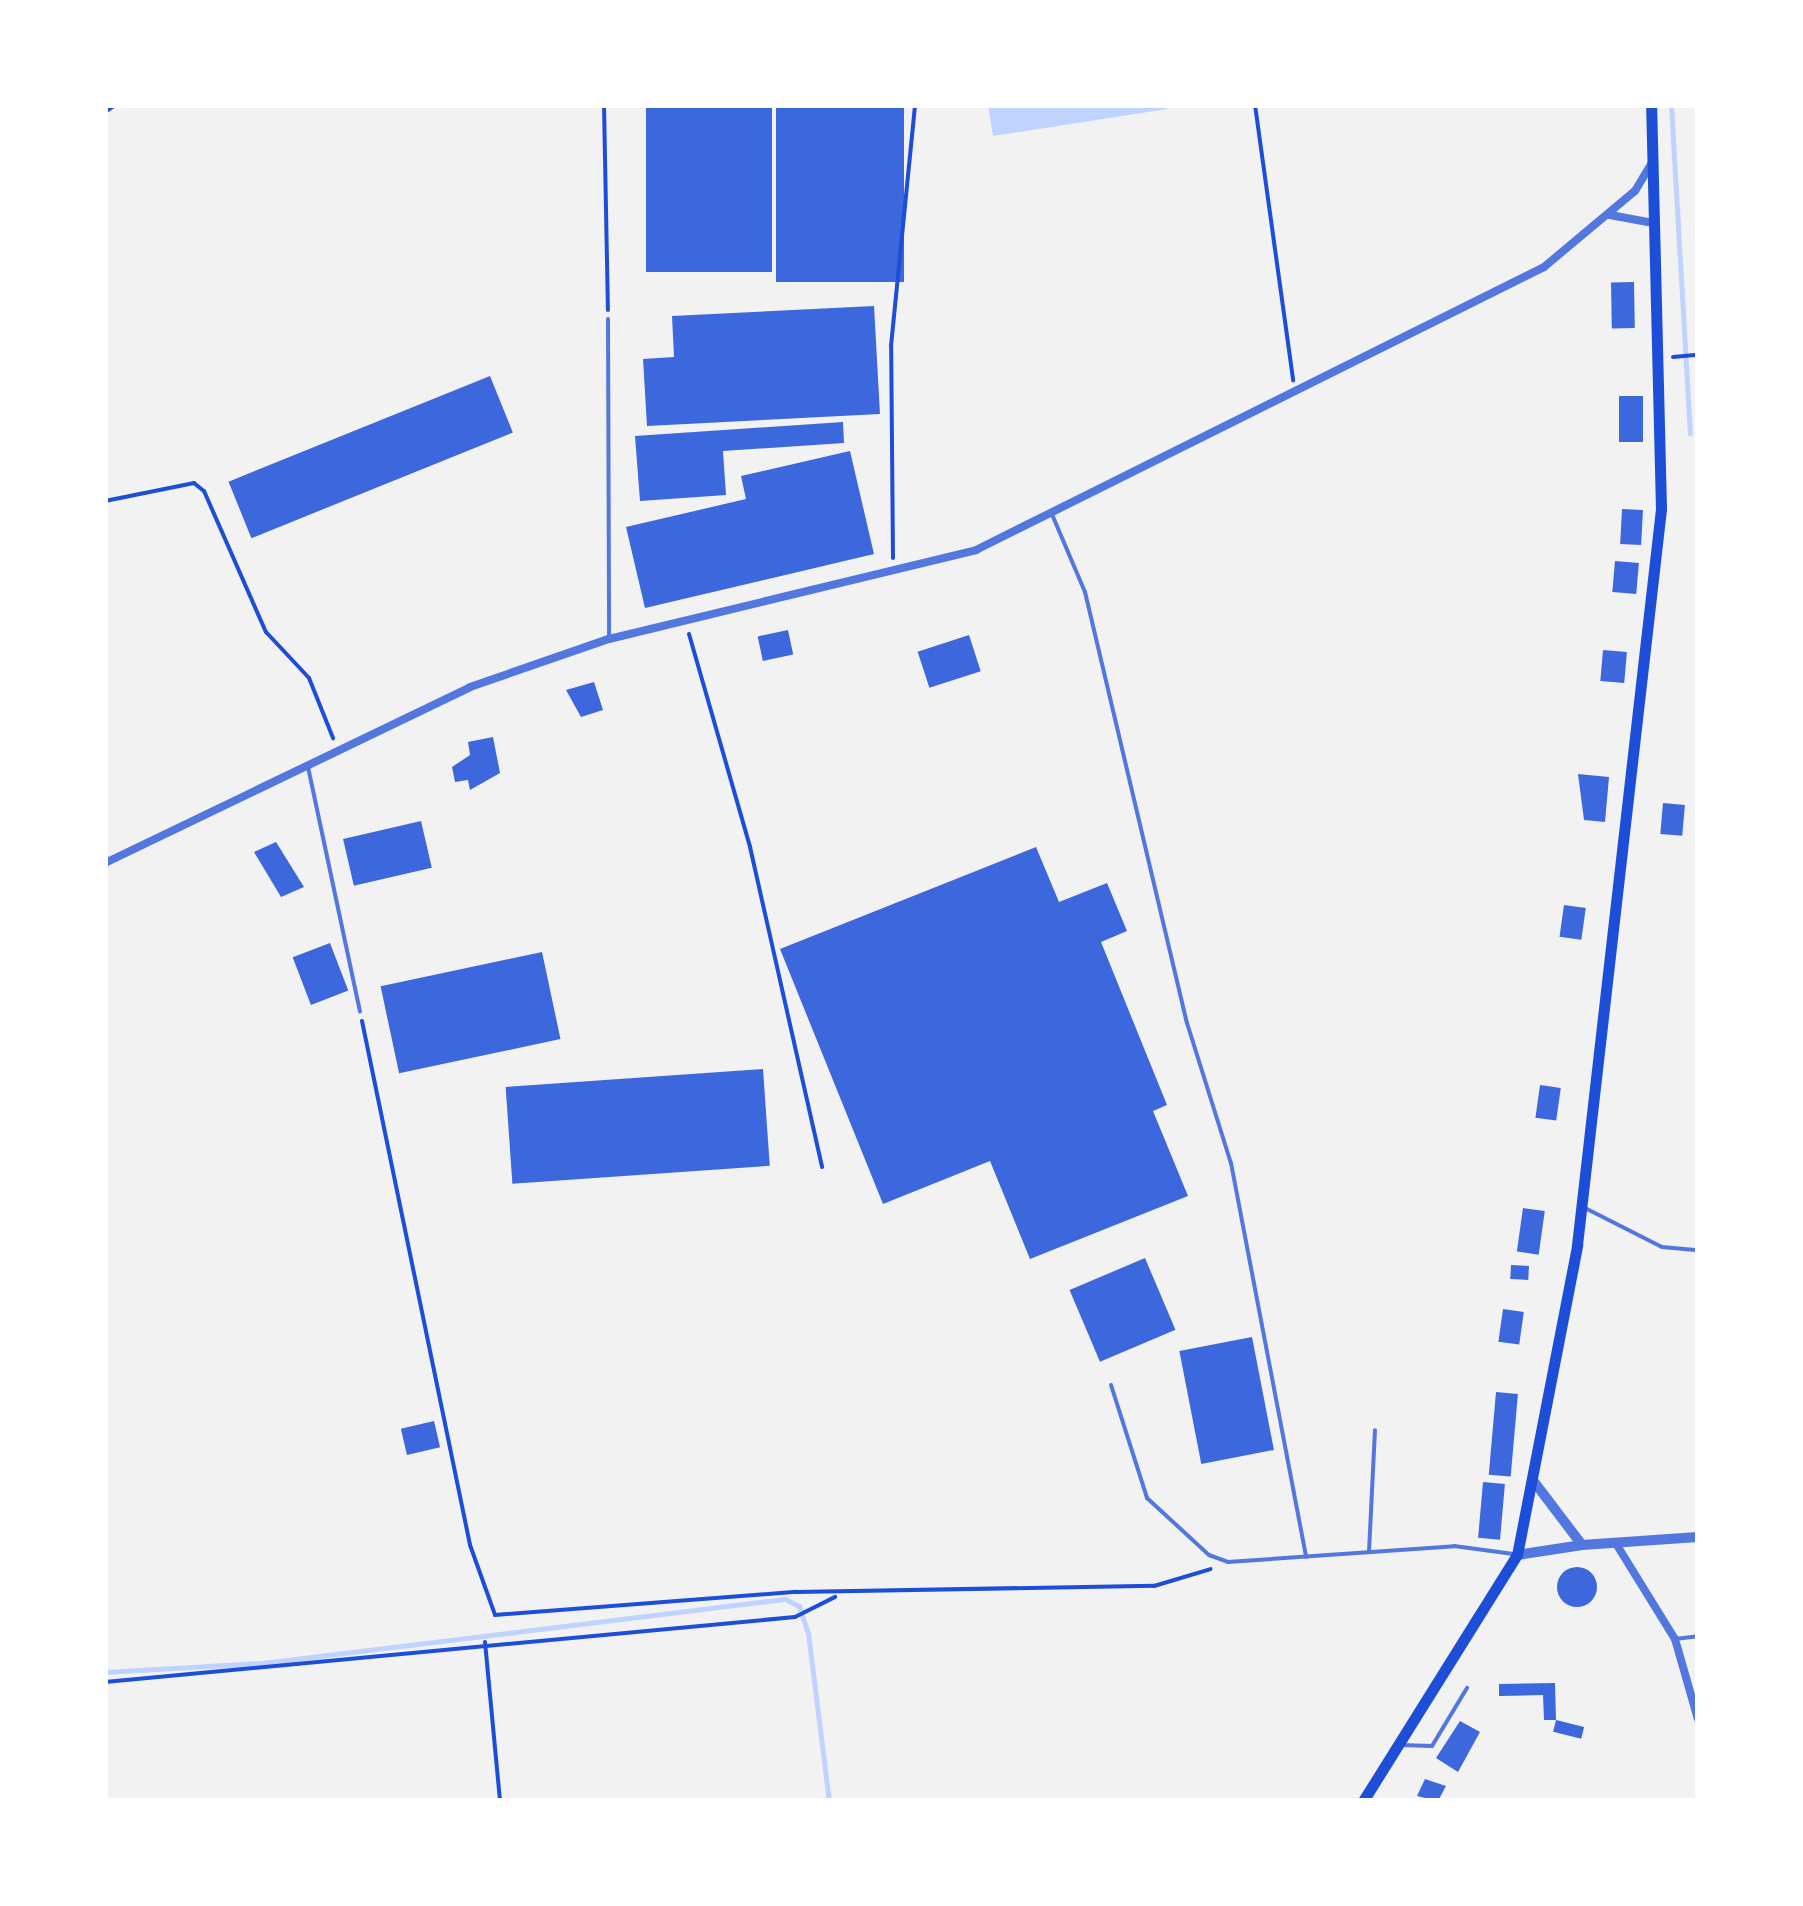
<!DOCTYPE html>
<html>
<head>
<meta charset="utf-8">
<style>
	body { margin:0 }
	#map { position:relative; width:1803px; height:1906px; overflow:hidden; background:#f2f2f2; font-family:"IBM Plex Sans",sans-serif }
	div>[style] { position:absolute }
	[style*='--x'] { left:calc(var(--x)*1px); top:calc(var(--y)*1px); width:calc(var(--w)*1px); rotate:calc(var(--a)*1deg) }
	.water>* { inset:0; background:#bfd3fe }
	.stream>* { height:5px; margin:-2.5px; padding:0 2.5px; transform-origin:2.5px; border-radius:2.5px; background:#bfd3fe }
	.building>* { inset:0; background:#3d67dc; transform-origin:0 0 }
	.round { border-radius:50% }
	.path>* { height:4px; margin:-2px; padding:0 2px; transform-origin:2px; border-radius:2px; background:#1d4ed8 }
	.service>* { height:4px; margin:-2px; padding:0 2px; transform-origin:2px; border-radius:2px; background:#5277de }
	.minor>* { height:8px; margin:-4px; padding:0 4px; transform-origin:4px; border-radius:4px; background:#5277de }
	.tertiary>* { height:10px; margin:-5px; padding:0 5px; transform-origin:5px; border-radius:5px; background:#5277de }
	.secondary>* { height:11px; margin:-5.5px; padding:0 5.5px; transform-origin:5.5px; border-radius:5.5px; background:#1d4ed8 }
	span { translate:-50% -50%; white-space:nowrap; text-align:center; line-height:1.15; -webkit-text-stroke:10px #fff; paint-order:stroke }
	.frame { position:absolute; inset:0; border:108px solid #fff; pointer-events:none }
</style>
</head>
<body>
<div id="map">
	<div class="water">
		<div style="clip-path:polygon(988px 105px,1167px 105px,1167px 109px,993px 136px)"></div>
	</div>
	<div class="stream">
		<div style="--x:1671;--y:105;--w:329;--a:86.7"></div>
		<div style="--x:105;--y:1672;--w:157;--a:-3.3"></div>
		<div style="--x:262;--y:1663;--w:527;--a:-6.98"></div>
		<div style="--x:785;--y:1599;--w:16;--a:27"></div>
		<div style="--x:799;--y:1606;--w:28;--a:72"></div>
		<div style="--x:808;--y:1633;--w:169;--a:82.9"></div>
	</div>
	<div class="building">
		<div style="left:646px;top:105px;width:126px;height:167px"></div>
		<div style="left:776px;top:105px;width:128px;height:177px"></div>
		<div style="left:1634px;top:282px;width:46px;height:23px;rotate:89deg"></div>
		<div style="clip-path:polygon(874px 306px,880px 414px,647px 426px,643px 359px,674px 357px,672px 316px)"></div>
		<div style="left:490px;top:376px;width:61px;height:282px;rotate:68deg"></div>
		<div style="left:1619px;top:396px;width:24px;height:46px"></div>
		<div style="clip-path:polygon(843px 422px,844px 443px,723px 451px,726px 495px,640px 501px,635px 436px)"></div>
		<div style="clip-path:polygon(850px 451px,874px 554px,645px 608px,626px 527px,746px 499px,741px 476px)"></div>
		<div style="left:1622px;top:509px;width:21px;height:35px;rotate:3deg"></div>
		<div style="left:1615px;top:561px;width:24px;height:31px;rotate:5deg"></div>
		<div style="left:788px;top:630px;width:25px;height:31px;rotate:78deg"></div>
		<div style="left:969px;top:635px;width:38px;height:54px;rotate:72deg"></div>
		<div style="left:1603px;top:650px;width:24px;height:31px;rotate:5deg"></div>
		<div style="clip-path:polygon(594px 682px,603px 710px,581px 717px,566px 690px)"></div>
		<div style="clip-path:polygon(493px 737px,500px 773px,470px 790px,468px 780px,455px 782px,452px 767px,470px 755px,468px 742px)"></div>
		<div style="clip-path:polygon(1578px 774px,1609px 777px,1605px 822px,1584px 820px)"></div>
		<div style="left:1663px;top:803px;width:22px;height:31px;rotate:5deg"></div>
		<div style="left:421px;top:821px;width:48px;height:80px;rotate:77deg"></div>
		<div style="clip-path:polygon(276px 842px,304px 887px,281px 897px,254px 852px)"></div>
		<div style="clip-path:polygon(1036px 847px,1059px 902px,1107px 883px,1127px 931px,1101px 942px,1167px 1105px,1153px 1111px,1188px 1196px,1030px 1259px,990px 1161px,883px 1204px,780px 949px)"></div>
		<div style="left:1564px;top:905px;width:22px;height:32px;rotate:8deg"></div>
		<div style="left:330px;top:943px;width:51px;height:40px;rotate:69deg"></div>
		<div style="left:542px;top:952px;width:89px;height:165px;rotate:78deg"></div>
		<div style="left:763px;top:1069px;width:97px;height:258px;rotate:86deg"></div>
		<div style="left:1540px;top:1085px;width:21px;height:33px;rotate:8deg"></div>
		<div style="left:1523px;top:1208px;width:22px;height:44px;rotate:8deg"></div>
		<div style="left:1145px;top:1258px;width:78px;height:82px;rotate:67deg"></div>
		<div style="left:1511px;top:1265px;width:18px;height:14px;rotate:3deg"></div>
		<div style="left:1503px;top:1309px;width:21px;height:33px;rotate:8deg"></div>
		<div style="left:1252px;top:1337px;width:115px;height:74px;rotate:79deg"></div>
		<div style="left:1496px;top:1392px;width:22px;height:83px;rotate:5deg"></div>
		<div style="left:434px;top:1421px;width:27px;height:34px;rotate:77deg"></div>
		<div style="left:1483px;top:1482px;width:22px;height:56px;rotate:5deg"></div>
		<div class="round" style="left:1557px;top:1567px;width:40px;height:40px"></div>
		<div style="clip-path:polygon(1555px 1683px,1556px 1720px,1544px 1720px,1543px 1695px,1499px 1696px,1499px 1684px)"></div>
		<div style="left:1556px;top:1720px;width:29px;height:12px;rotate:14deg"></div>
		<div style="clip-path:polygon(1460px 1721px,1480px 1732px,1458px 1772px,1436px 1758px)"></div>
		<div style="clip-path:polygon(1425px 1779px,1446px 1786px,1438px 1801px,1417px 1796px)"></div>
	</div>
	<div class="path">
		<div style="--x:604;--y:105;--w:205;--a:88.9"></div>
		<div style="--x:1255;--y:105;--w:278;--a:82.1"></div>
		<div style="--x:105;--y:112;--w:12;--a:-35"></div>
		<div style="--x:1673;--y:357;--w:25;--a:-5"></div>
		<div style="--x:105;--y:501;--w:91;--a:-11.4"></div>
		<div style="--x:194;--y:483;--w:13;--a:39"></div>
		<div style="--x:204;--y:491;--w:154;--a:66.3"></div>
		<div style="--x:266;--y:632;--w:63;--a:46.9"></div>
		<div style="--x:309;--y:678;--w:65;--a:68.2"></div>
		<div style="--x:893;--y:558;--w:212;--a:-90.5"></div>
		<div style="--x:891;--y:346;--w:242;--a:-84.3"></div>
		<div style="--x:689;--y:634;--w:222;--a:74"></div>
		<div style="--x:750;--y:847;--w:328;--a:77.3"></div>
		<div style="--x:362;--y:1021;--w:535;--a:78.35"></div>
		<div style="--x:470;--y:1545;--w:74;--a:70.3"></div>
		<div style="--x:495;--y:1615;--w:302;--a:-4.4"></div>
		<div style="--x:796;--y:1592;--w:358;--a:-1"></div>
		<div style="--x:1154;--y:1586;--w:59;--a:-16.6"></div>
		<div style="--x:485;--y:1642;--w:160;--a:84.6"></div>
		<div style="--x:105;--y:1682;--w:693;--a:-5.38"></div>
		<div style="--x:795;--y:1617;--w:45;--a:-26.6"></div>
	</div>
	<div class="service">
		<div style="--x:608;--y:319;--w:320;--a:89.8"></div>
		<div style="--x:1051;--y:512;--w:87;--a:67"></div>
		<div style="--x:1085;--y:592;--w:443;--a:76.7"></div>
		<div style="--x:1187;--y:1023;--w:147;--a:72.6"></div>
		<div style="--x:1231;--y:1163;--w:401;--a:79.2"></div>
		<div style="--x:308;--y:767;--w:250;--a:78"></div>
		<div style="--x:1587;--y:1209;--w:84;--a:26.9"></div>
		<div style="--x:1662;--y:1247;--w:36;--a:5"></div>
		<div style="--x:1111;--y:1385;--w:119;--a:72.3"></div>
		<div style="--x:1147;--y:1498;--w:84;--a:42.6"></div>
		<div style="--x:1209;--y:1555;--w:20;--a:20"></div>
		<div style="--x:1228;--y:1562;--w:227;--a:-4"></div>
		<div style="--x:1454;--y:1546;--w:60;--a:7.7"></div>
		<div style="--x:1369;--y:1552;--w:122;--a:-87.2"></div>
		<div style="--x:1675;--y:1639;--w:23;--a:-7"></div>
		<div style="--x:1400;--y:1745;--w:32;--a:2"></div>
		<div style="--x:1432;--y:1746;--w:68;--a:-58.9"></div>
	</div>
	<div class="minor">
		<div style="--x:1610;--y:215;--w:44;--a:10.5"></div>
		<div style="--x:105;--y:863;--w:405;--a:-25.7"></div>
		<div style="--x:470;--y:687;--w:147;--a:-19.1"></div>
		<div style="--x:609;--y:639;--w:378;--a:-13.6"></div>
		<div style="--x:976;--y:550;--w:635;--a:-26.48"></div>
		<div style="--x:1544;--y:267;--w:119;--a:-39.9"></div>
		<div style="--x:1635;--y:191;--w:31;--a:-59"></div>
		<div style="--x:1615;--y:1542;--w:114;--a:58.3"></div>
		<div style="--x:1675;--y:1639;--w:83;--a:74"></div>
	</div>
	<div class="tertiary">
		<div style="--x:1535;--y:1483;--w:78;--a:52.8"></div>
		<div style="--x:1582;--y:1545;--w:116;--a:-3.9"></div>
		<div style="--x:1517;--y:1555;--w:66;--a:-8.7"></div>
	</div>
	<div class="secondary">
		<div style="--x:1363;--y:1801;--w:290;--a:-58"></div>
		<div style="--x:1517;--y:1555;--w:316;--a:-79"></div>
		<div style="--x:1577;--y:1245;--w:741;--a:-83.49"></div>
		<div style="--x:1661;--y:509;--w:404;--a:-91.4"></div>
	</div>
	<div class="frame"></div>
</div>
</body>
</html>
